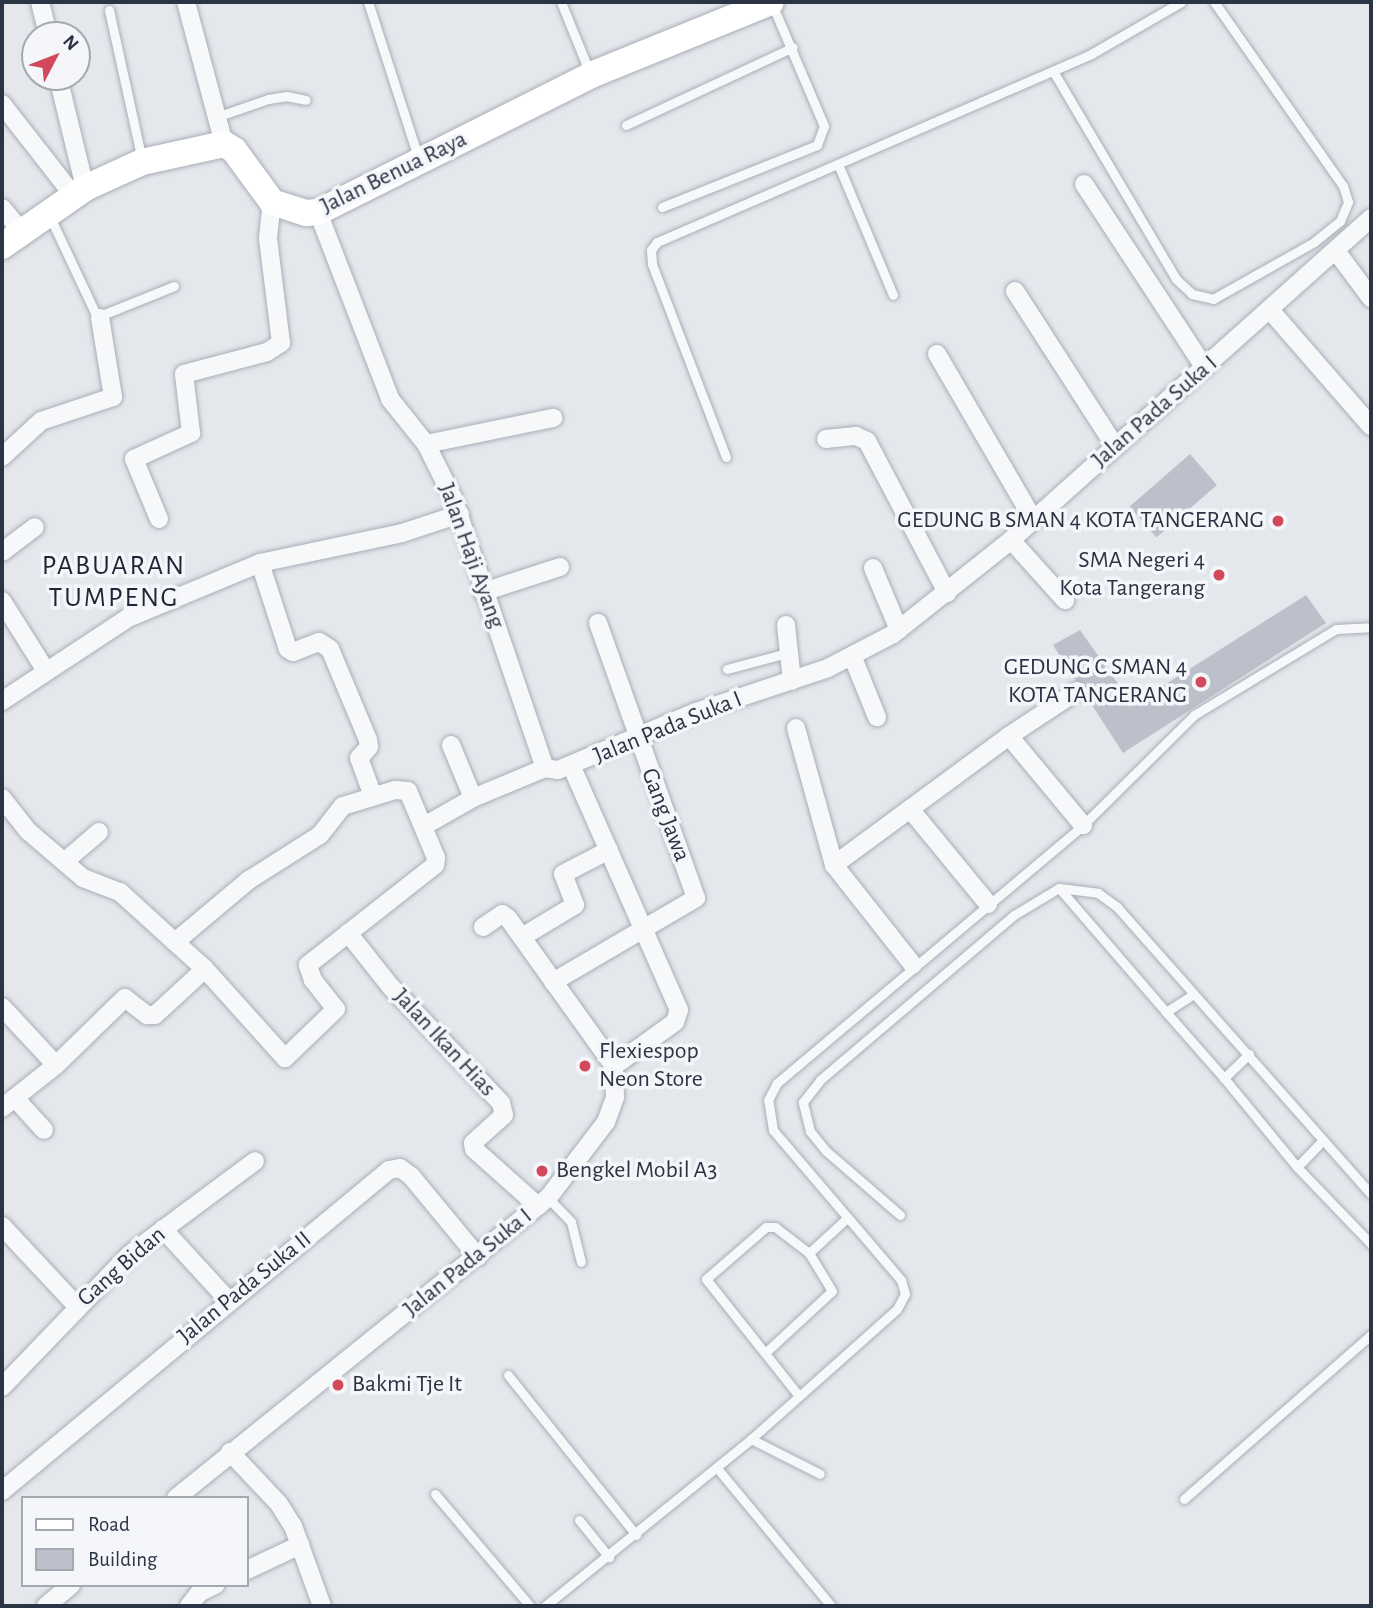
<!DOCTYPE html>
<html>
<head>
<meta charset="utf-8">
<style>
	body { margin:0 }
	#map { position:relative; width:1373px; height:1608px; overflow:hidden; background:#e4e7ec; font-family:"Alegreya Sans",sans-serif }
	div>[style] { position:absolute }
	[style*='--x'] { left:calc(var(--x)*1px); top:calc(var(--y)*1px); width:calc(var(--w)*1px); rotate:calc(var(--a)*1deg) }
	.building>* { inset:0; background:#bbc0ca; transform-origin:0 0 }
	.roads { filter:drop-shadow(0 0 2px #a9aeb7) drop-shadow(0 0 2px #a9aeb7) }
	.lane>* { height:9px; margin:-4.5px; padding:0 4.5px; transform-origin:4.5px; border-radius:4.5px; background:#f7f8fa }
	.street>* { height:18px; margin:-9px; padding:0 9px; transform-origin:9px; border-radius:9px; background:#f7f8fa }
	.secondary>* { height:26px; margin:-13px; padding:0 13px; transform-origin:13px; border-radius:13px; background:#fff }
	.dots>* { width:19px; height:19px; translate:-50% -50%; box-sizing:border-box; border:4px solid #f4f6f9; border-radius:50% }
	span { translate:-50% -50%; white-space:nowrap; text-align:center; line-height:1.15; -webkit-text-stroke:7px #f4f6f9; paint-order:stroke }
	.street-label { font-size:24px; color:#2b3445 }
	.poi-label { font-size:24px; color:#2b3445 }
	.right { translate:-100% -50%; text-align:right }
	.left { translate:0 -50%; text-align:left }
	.quarter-label { font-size:28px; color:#1d2536; letter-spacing:2px }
	.frame { position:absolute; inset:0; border:4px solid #2b3445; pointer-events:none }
	.legend { position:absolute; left:21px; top:1496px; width:228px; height:91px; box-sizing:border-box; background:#f4f6f9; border:2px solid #a4a8b1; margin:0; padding:9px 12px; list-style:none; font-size:21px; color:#2b3445 }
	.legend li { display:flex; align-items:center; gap:14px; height:35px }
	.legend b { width:35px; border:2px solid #a4a8b1 }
	.north { position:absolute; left:21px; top:21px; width:70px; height:70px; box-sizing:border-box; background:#f4f6f9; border:2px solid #a4a8b1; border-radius:50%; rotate:48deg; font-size:19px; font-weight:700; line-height:28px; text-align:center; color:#2b3445 }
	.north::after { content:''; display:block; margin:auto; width:24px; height:32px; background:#d1495b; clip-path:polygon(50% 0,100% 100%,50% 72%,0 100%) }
</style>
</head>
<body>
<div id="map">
	<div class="building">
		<div style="left:1190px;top:454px;width:41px;height:80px;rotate:49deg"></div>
		<div style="clip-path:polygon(1306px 595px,1326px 623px,1123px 753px,1053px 645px,1080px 630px,1133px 705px)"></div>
	</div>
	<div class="roads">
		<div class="lane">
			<div style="--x:368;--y:2;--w:166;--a:72.1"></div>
			<div style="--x:561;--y:2;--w:74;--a:67.9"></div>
			<div style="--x:109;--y:10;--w:154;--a:77.6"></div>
			<div style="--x:1053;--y:71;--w:242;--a:59.4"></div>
			<div style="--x:1176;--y:279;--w:22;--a:43"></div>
			<div style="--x:1192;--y:294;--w:22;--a:13"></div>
			<div style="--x:1213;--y:299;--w:116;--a:-29.4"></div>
			<div style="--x:1314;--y:242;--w:33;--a:-39"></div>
			<div style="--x:1340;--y:221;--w:21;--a:-67"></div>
			<div style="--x:1348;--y:202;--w:17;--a:-107"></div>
			<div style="--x:1343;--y:186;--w:225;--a:-125"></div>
			<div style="--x:219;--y:116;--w:52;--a:-19.1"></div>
			<div style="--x:268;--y:99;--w:18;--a:-9"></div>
			<div style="--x:286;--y:96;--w:20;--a:11"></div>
			<div style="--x:626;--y:125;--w:184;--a:-25"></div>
			<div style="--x:838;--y:164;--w:142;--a:67.2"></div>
			<div style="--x:662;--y:207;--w:167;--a:-21.8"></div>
			<div style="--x:817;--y:145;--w:20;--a:-70"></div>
			<div style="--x:824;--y:126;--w:133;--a:-113.1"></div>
			<div style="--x:50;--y:217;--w:110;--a:64.8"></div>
			<div style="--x:97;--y:317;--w:83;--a:-21.9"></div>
			<div style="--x:726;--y:457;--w:207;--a:-111"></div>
			<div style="--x:652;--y:264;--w:14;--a:-94"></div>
			<div style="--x:651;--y:250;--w:10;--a:-53"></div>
			<div style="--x:657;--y:242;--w:473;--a:-23.4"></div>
			<div style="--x:1091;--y:54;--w:104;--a:-30"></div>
			<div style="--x:727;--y:669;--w:62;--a:-14.9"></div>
			<div style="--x:1059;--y:888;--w:164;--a:49.2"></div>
			<div style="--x:1166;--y:1012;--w:33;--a:-33"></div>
			<div style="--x:1166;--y:1012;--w:88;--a:48.7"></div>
			<div style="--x:1249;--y:1054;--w:35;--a:136"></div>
			<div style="--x:1224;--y:1078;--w:115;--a:50.6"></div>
			<div style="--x:1297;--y:1167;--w:107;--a:46.1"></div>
			<div style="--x:1297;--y:1167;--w:37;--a:-46"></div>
			<div style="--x:548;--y:1198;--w:33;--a:46"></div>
			<div style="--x:571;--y:1222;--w:41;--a:76"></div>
			<div style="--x:900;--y:1215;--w:98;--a:-139.1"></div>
			<div style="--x:826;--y:1151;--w:26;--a:-129"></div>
			<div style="--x:810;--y:1131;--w:30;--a:-104"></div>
			<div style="--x:803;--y:1102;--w:28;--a:-52"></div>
			<div style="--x:820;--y:1080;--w:255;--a:-40.4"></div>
			<div style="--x:1014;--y:915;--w:52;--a:-31"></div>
			<div style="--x:1059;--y:888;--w:39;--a:7"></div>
			<div style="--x:1098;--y:893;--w:24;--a:36"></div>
			<div style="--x:1117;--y:907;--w:383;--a:48.5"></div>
			<div style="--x:765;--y:1353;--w:91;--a:-42.8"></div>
			<div style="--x:832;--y:1291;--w:44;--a:-121.2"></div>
			<div style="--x:508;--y:1375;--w:205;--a:51.3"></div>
			<div style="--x:799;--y:1396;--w:149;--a:-128.5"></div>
			<div style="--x:706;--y:1279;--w:79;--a:-40.9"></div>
			<div style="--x:766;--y:1227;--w:9;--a:0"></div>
			<div style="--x:775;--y:1227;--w:43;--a:37.4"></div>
			<div style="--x:809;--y:1253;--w:52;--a:-42.6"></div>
			<div style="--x:751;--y:1439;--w:77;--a:26.9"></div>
			<div style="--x:717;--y:1468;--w:179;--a:50.4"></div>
			<div style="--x:435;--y:1494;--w:147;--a:49.7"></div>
			<div style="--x:1184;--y:1499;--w:249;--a:-41.3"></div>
			<div style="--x:579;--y:1520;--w:48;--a:51"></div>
			<div style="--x:545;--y:1606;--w:265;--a:-39"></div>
			<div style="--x:751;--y:1439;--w:195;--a:-41.7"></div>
			<div style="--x:897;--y:1309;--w:17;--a:-62"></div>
			<div style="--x:905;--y:1294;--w:15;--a:-106"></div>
			<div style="--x:901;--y:1280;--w:197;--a:-130.5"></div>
			<div style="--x:773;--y:1130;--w:30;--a:-99"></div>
			<div style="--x:768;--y:1100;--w:19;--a:-62"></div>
			<div style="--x:777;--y:1083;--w:400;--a:-40.1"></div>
			<div style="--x:1083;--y:825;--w:156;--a:-44.7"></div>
			<div style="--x:1194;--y:715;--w:166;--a:-31.2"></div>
			<div style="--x:1336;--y:629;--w:35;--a:-3"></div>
		</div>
		<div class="street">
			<div style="--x:40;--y:2;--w:34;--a:76"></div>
			<div style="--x:186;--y:2;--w:147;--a:75"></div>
			<div style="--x:58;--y:77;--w:114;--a:76.3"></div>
			<div style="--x:2;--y:104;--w:115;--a:52"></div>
			<div style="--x:1084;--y:184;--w:220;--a:56.7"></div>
			<div style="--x:2;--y:208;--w:30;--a:50"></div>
			<div style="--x:318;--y:212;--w:200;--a:68.9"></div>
			<div style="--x:390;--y:399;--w:58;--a:51.3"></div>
			<div style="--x:426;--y:444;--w:60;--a:63.4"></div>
			<div style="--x:453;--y:498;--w:285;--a:71.2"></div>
			<div style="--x:545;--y:768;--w:13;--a:9"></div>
			<div style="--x:558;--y:770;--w:150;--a:-22.8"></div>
			<div style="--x:696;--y:712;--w:139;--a:-18.4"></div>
			<div style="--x:828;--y:668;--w:73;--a:-27.6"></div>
			<div style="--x:893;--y:634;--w:151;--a:-38.5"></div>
			<div style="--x:1011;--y:540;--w:483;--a:-41.8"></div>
			<div style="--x:1336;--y:251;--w:59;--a:53.3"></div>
			<div style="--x:1015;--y:291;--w:184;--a:57.2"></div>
			<div style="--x:1270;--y:310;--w:154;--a:49"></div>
			<div style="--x:937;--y:354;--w:191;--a:59.8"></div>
			<div style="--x:826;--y:439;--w:30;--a:-6"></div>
			<div style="--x:856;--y:436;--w:12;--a:24"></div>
			<div style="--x:867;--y:441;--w:172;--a:62.2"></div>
			<div style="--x:426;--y:444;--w:130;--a:-11.6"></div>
			<div style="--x:2;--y:457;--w:53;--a:-42.7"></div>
			<div style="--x:41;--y:421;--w:76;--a:-18.4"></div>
			<div style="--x:113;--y:397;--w:80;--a:-99.3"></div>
			<div style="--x:159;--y:519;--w:65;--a:-112.6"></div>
			<div style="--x:134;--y:459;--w:63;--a:-24.5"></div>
			<div style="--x:191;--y:433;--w:59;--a:-96.8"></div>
			<div style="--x:184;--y:374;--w:86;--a:-14.8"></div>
			<div style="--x:267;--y:352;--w:17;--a:-33"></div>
			<div style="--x:281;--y:343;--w:106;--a:-97.1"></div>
			<div style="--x:268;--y:238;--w:36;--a:-84"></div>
			<div style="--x:1011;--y:540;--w:81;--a:48"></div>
			<div style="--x:2;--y:552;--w:41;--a:-37.1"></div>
			<div style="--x:260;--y:563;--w:90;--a:72"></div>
			<div style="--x:288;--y:649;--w:6;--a:31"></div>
			<div style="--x:293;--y:652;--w:28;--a:-21"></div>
			<div style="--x:319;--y:642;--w:13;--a:32"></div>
			<div style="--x:330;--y:649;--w:99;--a:67.3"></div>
			<div style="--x:368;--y:740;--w:7;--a:82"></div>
			<div style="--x:369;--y:747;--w:15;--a:132"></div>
			<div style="--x:359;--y:758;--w:40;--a:69.8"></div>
			<div style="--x:873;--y:568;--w:67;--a:67.2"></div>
			<div style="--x:483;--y:592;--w:81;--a:-18"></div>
			<div style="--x:2;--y:601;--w:83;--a:57.8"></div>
			<div style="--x:786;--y:625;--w:56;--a:83.9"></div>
			<div style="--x:853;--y:658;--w:64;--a:67.9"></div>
			<div style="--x:1077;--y:691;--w:82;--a:146.5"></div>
			<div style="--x:1009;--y:736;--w:116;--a:50.3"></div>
			<div style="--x:2;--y:701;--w:151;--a:-33.4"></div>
			<div style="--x:128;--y:618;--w:143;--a:-22.6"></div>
			<div style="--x:260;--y:563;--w:145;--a:-11.9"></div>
			<div style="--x:402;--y:533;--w:61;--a:-18.1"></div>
			<div style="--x:796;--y:728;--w:142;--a:74.5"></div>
			<div style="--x:834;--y:865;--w:127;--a:51.7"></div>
			<div style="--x:451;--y:745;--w:57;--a:67.5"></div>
			<div style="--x:2;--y:798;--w:42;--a:51.8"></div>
			<div style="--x:28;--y:831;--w:72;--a:40.5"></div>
			<div style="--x:83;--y:878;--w:40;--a:21"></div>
			<div style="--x:120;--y:892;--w:74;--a:42.3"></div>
			<div style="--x:910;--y:809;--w:123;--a:50.6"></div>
			<div style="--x:424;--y:826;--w:56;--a:-29.7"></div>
			<div style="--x:473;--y:798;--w:78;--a:-22.6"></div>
			<div style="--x:64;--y:862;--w:46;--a:-40.6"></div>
			<div style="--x:834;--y:865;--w:217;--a:-36.4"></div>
			<div style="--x:483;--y:927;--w:23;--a:-34"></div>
			<div style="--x:502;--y:914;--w:7;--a:34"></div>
			<div style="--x:508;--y:918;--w:182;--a:54.4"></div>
			<div style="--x:348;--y:933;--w:69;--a:51.5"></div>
			<div style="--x:391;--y:987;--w:160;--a:46.5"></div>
			<div style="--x:501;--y:1103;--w:12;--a:76"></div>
			<div style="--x:504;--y:1115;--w:42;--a:137.9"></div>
			<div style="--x:473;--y:1143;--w:6;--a:81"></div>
			<div style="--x:474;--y:1149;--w:86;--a:41.7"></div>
			<div style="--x:522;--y:937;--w:62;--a:-31.1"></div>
			<div style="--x:575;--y:905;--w:33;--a:-111"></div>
			<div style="--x:563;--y:874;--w:52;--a:-27.6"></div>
			<div style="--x:553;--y:982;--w:166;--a:-30.4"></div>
			<div style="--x:696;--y:898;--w:292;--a:-109.6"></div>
			<div style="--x:2;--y:1007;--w:79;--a:47"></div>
			<div style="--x:15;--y:1098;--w:43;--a:47.8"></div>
			<div style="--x:2;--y:1108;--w:69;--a:-38.5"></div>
			<div style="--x:56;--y:1065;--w:96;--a:-44.2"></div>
			<div style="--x:125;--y:998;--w:28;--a:38"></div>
			<div style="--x:147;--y:1015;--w:8;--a:0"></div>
			<div style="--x:155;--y:1015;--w:68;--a:-42.6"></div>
			<div style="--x:205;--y:969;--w:40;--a:-138"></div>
			<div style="--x:175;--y:942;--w:97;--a:-40"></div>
			<div style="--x:249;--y:880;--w:84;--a:-32.4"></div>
			<div style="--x:320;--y:835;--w:37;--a:-52"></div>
			<div style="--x:343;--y:806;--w:54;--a:-17.1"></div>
			<div style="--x:395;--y:790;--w:13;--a:4"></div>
			<div style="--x:408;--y:791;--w:73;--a:67.3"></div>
			<div style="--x:436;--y:858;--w:7;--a:98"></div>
			<div style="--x:435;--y:865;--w:162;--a:141.8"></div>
			<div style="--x:308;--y:965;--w:16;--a:72"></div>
			<div style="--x:313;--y:980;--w:37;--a:52"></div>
			<div style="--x:336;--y:1009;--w:71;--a:136.1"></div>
			<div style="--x:285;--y:1058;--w:120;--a:-132"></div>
			<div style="--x:2;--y:1226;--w:108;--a:46.9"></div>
			<div style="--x:163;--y:1229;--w:98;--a:47.5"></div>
			<div style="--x:2;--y:1387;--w:183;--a:-46.1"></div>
			<div style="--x:129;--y:1255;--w:157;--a:-36.7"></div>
			<div style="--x:230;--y:1452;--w:71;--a:46.7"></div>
			<div style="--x:279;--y:1504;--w:26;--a:58"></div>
			<div style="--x:293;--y:1526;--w:85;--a:70.1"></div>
			<div style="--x:2;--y:1491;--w:503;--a:-39.67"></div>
			<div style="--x:389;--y:1170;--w:11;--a:-10"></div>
			<div style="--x:400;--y:1168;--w:14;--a:36"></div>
			<div style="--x:411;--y:1176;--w:105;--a:50.4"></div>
			<div style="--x:176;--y:1498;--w:478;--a:-38.9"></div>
			<div style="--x:548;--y:1198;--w:96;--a:-52.7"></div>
			<div style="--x:606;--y:1122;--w:27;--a:-70"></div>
			<div style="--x:615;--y:1097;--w:31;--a:-92"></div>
			<div style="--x:614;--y:1066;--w:75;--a:-35.8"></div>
			<div style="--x:675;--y:1022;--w:13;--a:-72"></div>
			<div style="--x:679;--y:1010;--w:266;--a:-113.8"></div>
			<div style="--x:247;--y:1570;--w:59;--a:-25.3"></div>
			<div style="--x:46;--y:1606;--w:33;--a:-40"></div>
			<div style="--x:189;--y:1606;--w:18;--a:-52"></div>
			<div style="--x:200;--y:1592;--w:17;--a:-25"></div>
		</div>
		<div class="secondary">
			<div style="--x:2;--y:246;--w:101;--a:-34.9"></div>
			<div style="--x:85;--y:188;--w:63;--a:-24.5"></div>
			<div style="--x:142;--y:162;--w:84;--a:-12.4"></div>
			<div style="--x:224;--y:144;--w:12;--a:31"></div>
			<div style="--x:234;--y:150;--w:64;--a:53.8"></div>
			<div style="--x:272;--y:202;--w:36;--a:18"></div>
			<div style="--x:306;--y:213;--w:12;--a:-5"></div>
			<div style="--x:318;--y:212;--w:305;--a:-26.6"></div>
			<div style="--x:591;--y:75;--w:194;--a:-22.1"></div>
		</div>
	</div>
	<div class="dots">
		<div style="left:1278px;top:521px;background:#d1495b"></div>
		<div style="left:1219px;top:575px;background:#d1495b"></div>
		<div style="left:1201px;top:682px;background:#d1495b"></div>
		<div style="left:585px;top:1066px;background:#d1495b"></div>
		<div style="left:542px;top:1171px;background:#d1495b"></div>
		<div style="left:338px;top:1385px;background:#d1495b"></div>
	</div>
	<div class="street-label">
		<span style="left:394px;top:173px;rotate:-26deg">Jalan Benua Raya</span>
		<span style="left:1155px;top:412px;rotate:-41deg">Jalan Pada Suka I</span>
		<span style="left:471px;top:556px;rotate:70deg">Jalan Haji Ayang</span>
		<span style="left:668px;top:728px;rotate:-22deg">Jalan Pada Suka I</span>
		<span style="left:665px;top:815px;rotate:69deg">Gang Jawa</span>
		<span style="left:444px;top:1043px;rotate:47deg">Jalan Ikan Hias</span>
		<span style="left:468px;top:1263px;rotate:-39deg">Jalan Pada Suka I</span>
		<span style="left:122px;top:1267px;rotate:-41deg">Gang Bidan</span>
		<span style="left:245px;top:1288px;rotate:-39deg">Jalan Pada Suka II</span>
	</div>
	<div class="poi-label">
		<span class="right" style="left:1264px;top:521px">GEDUNG B SMAN 4 KOTA TANGERANG</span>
		<span class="right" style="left:1205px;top:575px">SMA Negeri 4<br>Kota Tangerang</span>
		<span class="right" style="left:1187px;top:682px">GEDUNG C SMAN 4<br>KOTA TANGERANG</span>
		<span class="left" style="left:599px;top:1066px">Flexiespop<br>Neon Store</span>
		<span class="left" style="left:556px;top:1171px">Bengkel Mobil A3</span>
		<span class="left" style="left:352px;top:1385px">Bakmi Tje It</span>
	</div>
	<div class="quarter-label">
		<span style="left:114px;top:582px">PABUARAN<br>TUMPENG</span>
	</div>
	<div class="frame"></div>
	<ul class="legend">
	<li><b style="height:9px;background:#fff"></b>Road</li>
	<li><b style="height:19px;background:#bbc0ca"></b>Building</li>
	</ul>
	<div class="north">N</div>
</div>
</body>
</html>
